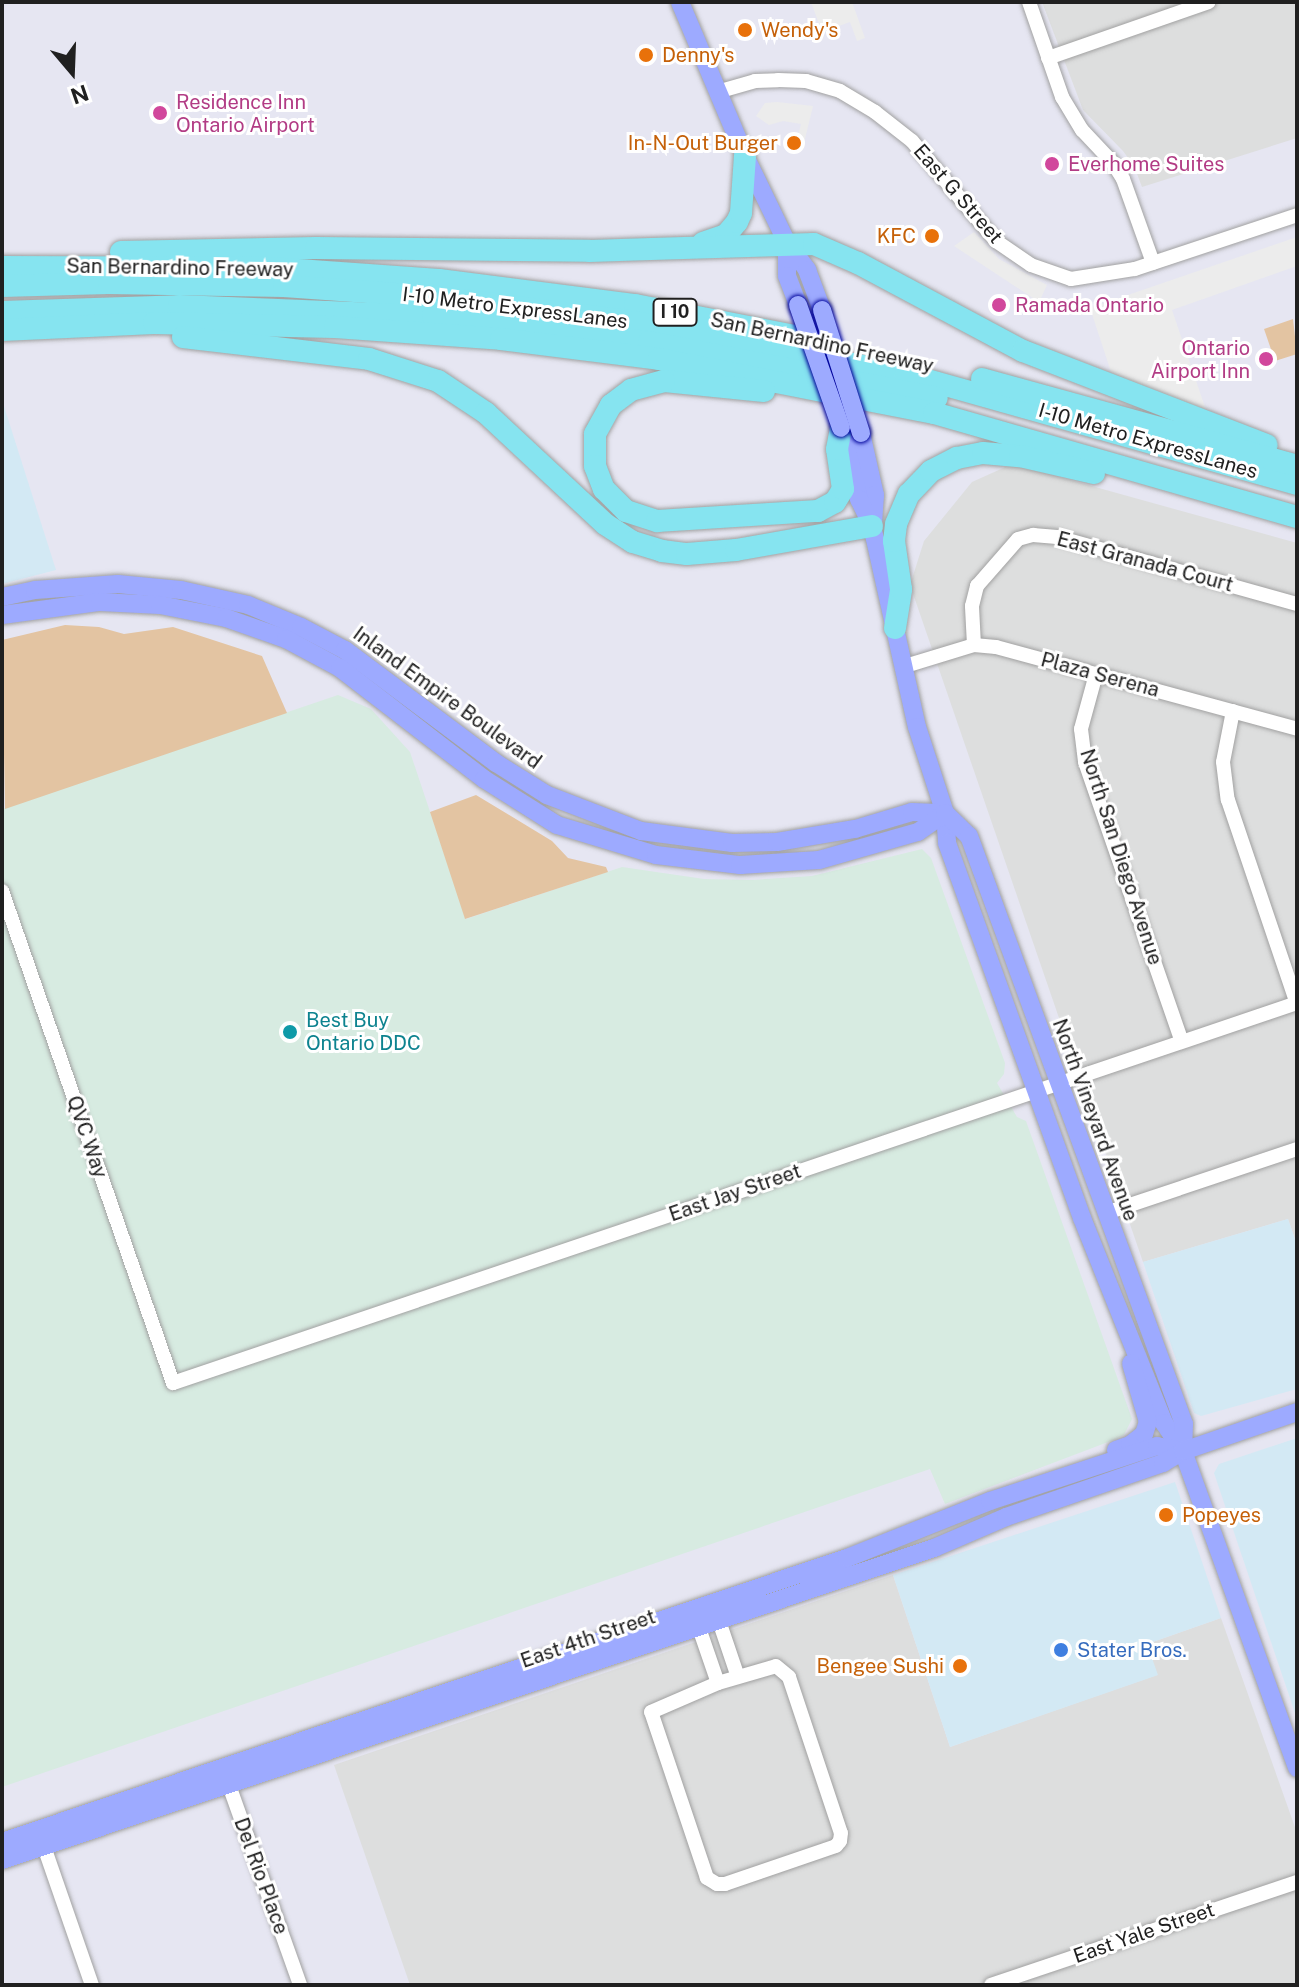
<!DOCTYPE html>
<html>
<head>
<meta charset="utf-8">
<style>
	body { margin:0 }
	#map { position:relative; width:1299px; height:1987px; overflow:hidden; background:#e6e6f2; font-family:"Public Sans",sans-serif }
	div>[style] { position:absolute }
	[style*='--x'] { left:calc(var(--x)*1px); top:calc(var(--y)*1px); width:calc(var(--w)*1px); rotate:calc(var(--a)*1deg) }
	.residential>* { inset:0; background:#dddede }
	.commercial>* { inset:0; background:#d3e9f4 }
	.industrial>* { inset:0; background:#d7ebe1 }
	.parking>* { inset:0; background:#ececec }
	.water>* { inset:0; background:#e3c4a2 }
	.roads { filter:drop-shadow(0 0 2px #a1a1a1) drop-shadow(0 0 2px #a1a1a1) }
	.minor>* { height:14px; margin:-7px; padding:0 7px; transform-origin:7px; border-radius:7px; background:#fff }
	.major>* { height:18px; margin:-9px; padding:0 9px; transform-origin:9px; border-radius:9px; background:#9daaff }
	.highway>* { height:22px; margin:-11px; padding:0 11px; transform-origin:11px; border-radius:11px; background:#86e4f0 }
	.bridges { filter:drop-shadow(0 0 2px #00049c) drop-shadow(0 0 2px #00049c) }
	.major-bridge>* { height:18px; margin:-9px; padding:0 9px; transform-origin:9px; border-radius:9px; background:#9daaff }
	.dots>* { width:22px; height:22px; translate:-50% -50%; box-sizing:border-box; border:4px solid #fff; border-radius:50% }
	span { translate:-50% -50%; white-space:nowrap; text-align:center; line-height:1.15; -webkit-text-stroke:6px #fff; paint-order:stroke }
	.shield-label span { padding:2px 6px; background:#fff; border:2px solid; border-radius:6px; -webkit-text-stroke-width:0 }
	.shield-label { font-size:18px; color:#202020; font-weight:700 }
	.food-label { font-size:20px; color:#c56008 }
	.left { translate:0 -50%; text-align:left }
	.right { translate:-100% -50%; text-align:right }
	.hotel-label { font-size:20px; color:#b23c85 }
	.street-label { font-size:20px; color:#202020 }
	.culture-label { font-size:20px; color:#0d838f }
	.shop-label { font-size:20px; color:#366cbe }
	.frame { position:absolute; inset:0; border:4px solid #202020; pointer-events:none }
	.north { position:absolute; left:32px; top:32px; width:80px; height:80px; -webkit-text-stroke:6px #fff; paint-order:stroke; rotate:161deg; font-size:22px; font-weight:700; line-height:32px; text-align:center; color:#202020 }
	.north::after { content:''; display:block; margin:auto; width:28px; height:36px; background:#202020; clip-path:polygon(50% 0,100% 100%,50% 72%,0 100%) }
</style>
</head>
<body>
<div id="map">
	<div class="residential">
		<div style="clip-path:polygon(1042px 2px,1297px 2px,1297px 138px,1142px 187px,1134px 166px,1123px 151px,1083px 110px)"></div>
		<div style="clip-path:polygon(1012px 464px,1297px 543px,1297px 1245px,1288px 1219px,1143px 1262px,910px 585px,924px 541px,972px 482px)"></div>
		<div style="clip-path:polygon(893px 1575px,950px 1747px,1157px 1675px,1147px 1644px,1221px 1618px,1297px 1833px,1297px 1985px,410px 1985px,334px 1765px)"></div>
	</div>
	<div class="commercial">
		<div style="clip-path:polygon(2px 400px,56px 570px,2px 584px)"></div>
		<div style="clip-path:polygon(1288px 1219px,1297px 1245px,1297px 1389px,1201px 1416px,1194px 1413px,1143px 1262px)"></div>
		<div style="clip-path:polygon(1297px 1438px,1297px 1719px,1214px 1473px,1219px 1464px)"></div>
		<div style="clip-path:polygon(1175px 1482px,1221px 1618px,1147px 1644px,1158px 1675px,950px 1747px,893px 1575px)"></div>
	</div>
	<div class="industrial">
		<div style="clip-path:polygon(338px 695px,371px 709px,410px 752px,466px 919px,622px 867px,704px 879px,752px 880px,812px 876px,922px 849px,931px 858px,1005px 1063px,1004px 1074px,997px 1083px,1017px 1117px,1026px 1121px,1132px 1419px,1124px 1435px,1116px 1439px,945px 1504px,930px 1469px,2px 1787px,2px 809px)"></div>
	</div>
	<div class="parking">
		<div style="clip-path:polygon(811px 2px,852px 2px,865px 38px,857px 41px,850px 22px,822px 32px)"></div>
		<div style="clip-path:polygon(777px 102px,813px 106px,804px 143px,797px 140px,801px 124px,783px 121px,769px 125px,756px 116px,765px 103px)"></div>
		<div style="clip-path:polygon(974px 232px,999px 259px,1047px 285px,1039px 302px,954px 246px)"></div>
		<div style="clip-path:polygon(1297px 237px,1297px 266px,1172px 310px,1207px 413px,1113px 378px,1090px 308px)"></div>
	</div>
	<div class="water">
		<div style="clip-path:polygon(1293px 319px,1297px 354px,1275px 361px,1264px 329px)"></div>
		<div style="clip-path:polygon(65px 625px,99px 627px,124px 634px,173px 627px,262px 656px,287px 713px,5px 809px,2px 640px)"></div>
		<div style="clip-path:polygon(476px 795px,552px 841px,568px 858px,606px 867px,608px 872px,465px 919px,430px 812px)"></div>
	</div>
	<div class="roads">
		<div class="minor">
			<div style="--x:1029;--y:2;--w:101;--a:70.8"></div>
			<div style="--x:1062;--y:97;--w:39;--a:59"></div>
			<div style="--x:1082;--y:130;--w:45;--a:46.8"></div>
			<div style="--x:1113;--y:163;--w:19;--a:58"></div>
			<div style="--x:1123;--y:179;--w:89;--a:70.3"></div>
			<div style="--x:1048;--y:58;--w:170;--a:-19.2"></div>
			<div style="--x:717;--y:92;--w:40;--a:-16"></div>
			<div style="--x:755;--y:81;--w:23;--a:-2"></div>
			<div style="--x:778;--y:80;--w:28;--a:2"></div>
			<div style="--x:806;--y:81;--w:35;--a:16"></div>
			<div style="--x:840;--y:91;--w:41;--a:31"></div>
			<div style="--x:875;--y:112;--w:47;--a:38.1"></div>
			<div style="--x:912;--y:141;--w:131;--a:50"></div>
			<div style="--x:996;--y:241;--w:42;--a:34.4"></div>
			<div style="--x:1031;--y:265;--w:42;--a:19.3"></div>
			<div style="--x:1071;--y:279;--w:65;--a:-8.9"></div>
			<div style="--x:1135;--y:269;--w:171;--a:-18.4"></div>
			<div style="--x:974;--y:645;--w:39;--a:-93"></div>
			<div style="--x:972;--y:606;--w:21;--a:-76"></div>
			<div style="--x:977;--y:586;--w:62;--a:-48.9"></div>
			<div style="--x:1018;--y:539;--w:16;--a:-15"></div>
			<div style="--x:1033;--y:535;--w:24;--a:5"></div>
			<div style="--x:1057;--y:537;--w:249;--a:15.6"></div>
			<div style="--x:902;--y:667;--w:75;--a:-17"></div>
			<div style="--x:974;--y:645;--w:22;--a:5"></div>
			<div style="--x:996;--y:647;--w:312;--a:15.2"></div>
			<div style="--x:1096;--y:674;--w:57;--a:105.3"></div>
			<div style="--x:1081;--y:729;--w:33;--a:83"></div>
			<div style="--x:1085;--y:762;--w:293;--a:70.9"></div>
			<div style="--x:1233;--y:711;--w:52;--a:101.1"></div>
			<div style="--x:1223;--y:762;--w:38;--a:83"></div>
			<div style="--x:1228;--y:800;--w:215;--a:71.3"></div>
			<div style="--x:2;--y:891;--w:521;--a:70.83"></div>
			<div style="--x:173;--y:1383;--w:1186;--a:-18.68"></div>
			<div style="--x:1106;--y:1213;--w:201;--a:-18.5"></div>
			<div style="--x:718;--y:1618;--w:62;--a:71.3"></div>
			<div style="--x:698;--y:1625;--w:61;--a:71"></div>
			<div style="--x:776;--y:1666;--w:17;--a:40"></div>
			<div style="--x:789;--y:1677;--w:164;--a:71.6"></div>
			<div style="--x:841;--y:1833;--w:8;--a:97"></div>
			<div style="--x:840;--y:1841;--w:6;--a:129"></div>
			<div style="--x:836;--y:1846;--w:117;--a:161.1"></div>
			<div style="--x:725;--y:1884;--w:8;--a:180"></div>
			<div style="--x:717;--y:1884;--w:12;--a:-149"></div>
			<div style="--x:707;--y:1878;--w:175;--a:-108.6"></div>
			<div style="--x:651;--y:1712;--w:73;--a:-23.4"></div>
			<div style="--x:718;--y:1683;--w:60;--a:-16.3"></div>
			<div style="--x:225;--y:1774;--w:224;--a:70.4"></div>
			<div style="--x:41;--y:1838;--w:156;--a:70.9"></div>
			<div style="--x:991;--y:1985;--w:323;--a:-18.6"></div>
		</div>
		<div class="major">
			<div style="--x:680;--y:2;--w:167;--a:67.1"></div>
			<div style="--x:745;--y:156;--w:97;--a:64.2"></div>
			<div style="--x:787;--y:243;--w:34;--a:53"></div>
			<div style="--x:807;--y:270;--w:43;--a:69.4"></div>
			<div style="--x:787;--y:243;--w:33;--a:90"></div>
			<div style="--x:787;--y:276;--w:31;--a:69"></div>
			<div style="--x:861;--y:433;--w:64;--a:77.3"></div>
			<div style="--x:875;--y:495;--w:28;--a:94"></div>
			<div style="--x:845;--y:442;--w:59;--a:76.2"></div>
			<div style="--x:859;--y:499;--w:30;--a:64"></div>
			<div style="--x:872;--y:526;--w:206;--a:77.4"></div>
			<div style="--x:917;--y:727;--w:90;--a:72"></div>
			<div style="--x:945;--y:813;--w:30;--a:86"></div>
			<div style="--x:947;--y:843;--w:399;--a:70.2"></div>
			<div style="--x:1082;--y:1218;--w:221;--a:68.2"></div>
			<div style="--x:1164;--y:1423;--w:34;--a:56"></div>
			<div style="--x:1183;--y:1451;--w:337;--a:70.2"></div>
			<div style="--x:2;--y:597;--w:34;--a:-12"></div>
			<div style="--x:35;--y:590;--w:83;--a:-4.1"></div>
			<div style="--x:118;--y:584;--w:63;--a:5.4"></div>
			<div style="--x:181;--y:590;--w:69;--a:12.6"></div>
			<div style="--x:248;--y:605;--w:57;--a:22.5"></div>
			<div style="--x:301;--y:627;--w:50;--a:27.6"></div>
			<div style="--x:345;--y:650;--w:189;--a:36.8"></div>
			<div style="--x:496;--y:763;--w:60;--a:32.1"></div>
			<div style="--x:547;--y:795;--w:101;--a:21"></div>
			<div style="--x:641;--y:831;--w:92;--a:7.5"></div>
			<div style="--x:732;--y:843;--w:45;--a:-1.3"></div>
			<div style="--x:777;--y:842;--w:79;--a:-9.5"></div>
			<div style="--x:855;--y:829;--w:59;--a:-16.6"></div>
			<div style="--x:912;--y:812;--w:33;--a:2"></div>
			<div style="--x:2;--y:615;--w:99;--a:-7.6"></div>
			<div style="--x:100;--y:602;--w:60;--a:2.9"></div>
			<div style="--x:160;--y:605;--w:67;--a:11.1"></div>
			<div style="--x:226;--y:618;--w:64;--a:19.3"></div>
			<div style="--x:286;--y:639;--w:61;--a:28.2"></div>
			<div style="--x:340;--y:668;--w:182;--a:37.6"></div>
			<div style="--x:484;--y:779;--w:86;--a:32.2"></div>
			<div style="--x:557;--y:825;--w:103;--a:16.9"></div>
			<div style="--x:656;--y:855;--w:85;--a:6.8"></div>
			<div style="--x:740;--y:865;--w:79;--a:-3.6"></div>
			<div style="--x:819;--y:860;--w:103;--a:-15.8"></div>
			<div style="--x:918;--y:832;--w:33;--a:-35"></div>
			<div style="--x:945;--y:813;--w:33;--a:44"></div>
			<div style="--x:969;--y:836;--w:626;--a:69.92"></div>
			<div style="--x:1184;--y:1424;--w:27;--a:92"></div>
			<div style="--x:1116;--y:1450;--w:15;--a:-20"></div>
			<div style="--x:1130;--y:1445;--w:18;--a:-38"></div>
			<div style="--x:1144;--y:1434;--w:13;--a:-72"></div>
			<div style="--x:1148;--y:1422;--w:61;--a:-106.1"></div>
			<div style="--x:2;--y:1842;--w:891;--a:-18.58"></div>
			<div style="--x:847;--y:1558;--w:154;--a:-21.7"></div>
			<div style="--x:990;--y:1501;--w:176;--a:-18.2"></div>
			<div style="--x:1157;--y:1446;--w:26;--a:11"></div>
			<div style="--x:2;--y:1860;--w:983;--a:-18.51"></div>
			<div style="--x:934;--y:1548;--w:78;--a:-23.3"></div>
			<div style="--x:1006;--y:1517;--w:166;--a:-19"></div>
			<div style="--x:1163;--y:1463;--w:23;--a:-31"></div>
			<div style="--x:1183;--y:1451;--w:120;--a:-18.9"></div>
		</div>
		<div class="highway">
			<div style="--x:703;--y:243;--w:24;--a:-19"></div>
			<div style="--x:726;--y:235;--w:17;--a:-50"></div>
			<div style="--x:737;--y:222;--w:10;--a:-66"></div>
			<div style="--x:741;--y:213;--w:57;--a:-86"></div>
			<div style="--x:121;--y:252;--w:195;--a:-1.2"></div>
			<div style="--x:316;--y:248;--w:273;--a:0.6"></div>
			<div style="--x:589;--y:251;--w:225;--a:-1.8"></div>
			<div style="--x:814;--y:244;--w:48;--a:23.4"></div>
			<div style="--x:858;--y:263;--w:187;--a:28.1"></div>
			<div style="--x:1023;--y:351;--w:261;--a:21.1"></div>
			<div style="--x:2;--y:267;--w:268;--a:0.2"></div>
			<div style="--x:270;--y:268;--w:169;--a:4.1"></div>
			<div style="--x:439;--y:280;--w:198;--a:7.3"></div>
			<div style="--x:635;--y:305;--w:172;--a:11"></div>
			<div style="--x:2;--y:286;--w:107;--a:-1.6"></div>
			<div style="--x:109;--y:283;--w:175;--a:1"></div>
			<div style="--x:284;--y:286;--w:154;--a:4.1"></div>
			<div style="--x:438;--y:297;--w:199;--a:7.2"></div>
			<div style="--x:635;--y:322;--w:276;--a:10.9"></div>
			<div style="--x:906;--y:374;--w:406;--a:15.7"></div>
			<div style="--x:2;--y:312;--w:177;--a:-1.9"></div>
			<div style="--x:179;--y:306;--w:254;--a:2.3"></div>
			<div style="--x:433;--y:316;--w:218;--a:6.9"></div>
			<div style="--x:649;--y:342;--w:293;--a:11"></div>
			<div style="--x:2;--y:330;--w:152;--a:-2.6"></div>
			<div style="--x:154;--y:323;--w:181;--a:1.3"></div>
			<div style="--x:335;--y:327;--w:166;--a:4.1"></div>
			<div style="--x:501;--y:339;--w:159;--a:7.2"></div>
			<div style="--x:659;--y:359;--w:280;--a:11.1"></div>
			<div style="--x:934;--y:413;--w:378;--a:16"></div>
			<div style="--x:183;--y:337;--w:187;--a:6.7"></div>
			<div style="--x:369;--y:359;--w:72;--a:17.7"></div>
			<div style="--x:438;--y:381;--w:58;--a:33.7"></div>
			<div style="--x:486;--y:413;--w:163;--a:43"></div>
			<div style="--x:605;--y:524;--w:33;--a:33"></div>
			<div style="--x:633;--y:542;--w:30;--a:17"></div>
			<div style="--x:662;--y:551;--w:25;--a:7"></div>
			<div style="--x:687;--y:554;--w:49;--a:-4.7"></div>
			<div style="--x:736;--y:550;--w:138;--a:-10"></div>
			<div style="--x:982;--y:379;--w:327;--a:15.4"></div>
			<div style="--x:764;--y:391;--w:100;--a:-174.3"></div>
			<div style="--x:664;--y:381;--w:34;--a:165"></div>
			<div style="--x:631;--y:390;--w:25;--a:143"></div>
			<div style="--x:611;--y:405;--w:33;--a:119"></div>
			<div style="--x:595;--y:434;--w:32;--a:90"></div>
			<div style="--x:595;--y:466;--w:25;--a:69"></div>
			<div style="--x:604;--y:489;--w:31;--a:45"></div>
			<div style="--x:626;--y:511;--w:33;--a:18"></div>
			<div style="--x:657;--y:521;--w:161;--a:-3.6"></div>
			<div style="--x:818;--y:511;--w:19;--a:-28"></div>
			<div style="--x:835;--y:502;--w:15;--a:-58"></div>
			<div style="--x:843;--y:489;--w:40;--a:-98.5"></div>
			<div style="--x:837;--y:449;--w:21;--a:-79"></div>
			<div style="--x:895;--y:628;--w:39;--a:-81"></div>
			<div style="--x:901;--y:589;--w:49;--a:-98.3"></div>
			<div style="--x:894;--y:541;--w:17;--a:-83"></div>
			<div style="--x:896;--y:524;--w:33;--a:-67"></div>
			<div style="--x:909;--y:494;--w:32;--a:-46"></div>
			<div style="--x:931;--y:471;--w:29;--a:-27"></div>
			<div style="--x:957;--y:458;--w:26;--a:-11"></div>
			<div style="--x:983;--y:453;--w:37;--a:5"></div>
			<div style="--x:1020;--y:456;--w:76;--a:12.9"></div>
		</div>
	</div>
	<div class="bridges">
		<div class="major-bridge">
			<div style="--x:798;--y:305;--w:130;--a:70.7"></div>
			<div style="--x:822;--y:310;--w:129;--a:72.4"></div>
		</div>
	</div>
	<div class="dots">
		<div style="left:745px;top:30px;background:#e8710a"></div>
		<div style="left:646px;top:55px;background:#e8710a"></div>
		<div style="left:160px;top:113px;background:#d1479c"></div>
		<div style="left:794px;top:143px;background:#e8710a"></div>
		<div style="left:1052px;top:164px;background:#d1479c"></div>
		<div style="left:932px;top:236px;background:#e8710a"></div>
		<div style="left:999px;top:305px;background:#d1479c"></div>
		<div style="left:1266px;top:359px;background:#d1479c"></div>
		<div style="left:290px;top:1032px;background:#0f9aa8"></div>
		<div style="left:1166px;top:1515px;background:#e8710a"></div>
		<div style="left:1061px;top:1650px;background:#3f7fe0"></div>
		<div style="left:960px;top:1666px;background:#e8710a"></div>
	</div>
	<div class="shield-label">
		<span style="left:675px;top:312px">I 10</span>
	</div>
	<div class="food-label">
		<span class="left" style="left:761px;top:30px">Wendy's</span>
		<span class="left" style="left:662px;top:55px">Denny's</span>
		<span class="right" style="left:778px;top:143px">In-N-Out Burger</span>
		<span class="right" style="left:916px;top:236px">KFC</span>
		<span class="left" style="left:1182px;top:1515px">Popeyes</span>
		<span class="right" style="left:944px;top:1666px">Bengee Sushi</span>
	</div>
	<div class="hotel-label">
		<span class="left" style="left:176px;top:114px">Residence Inn<br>Ontario Airport</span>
		<span class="left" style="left:1068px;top:164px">Everhome Suites</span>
		<span class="left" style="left:1015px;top:305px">Ramada Ontario</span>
		<span class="right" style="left:1250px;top:360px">Ontario<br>Airport Inn</span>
	</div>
	<div class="street-label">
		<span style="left:958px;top:194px;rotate:49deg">East G Street</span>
		<span style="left:180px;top:268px;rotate:1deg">San Bernardino Freeway</span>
		<span style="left:515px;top:308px;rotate:7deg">I-10 Metro ExpressLanes</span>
		<span style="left:822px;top:343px;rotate:12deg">San Bernardino Freeway</span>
		<span style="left:1148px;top:441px;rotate:16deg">I-10 Metro ExpressLanes</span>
		<span style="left:1145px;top:562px;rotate:15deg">East Granada Court</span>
		<span style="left:1100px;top:675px;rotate:15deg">Plaza Serena</span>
		<span style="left:447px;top:698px;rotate:36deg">Inland Empire Boulevard</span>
		<span style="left:1121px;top:857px;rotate:72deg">North San Diego Avenue</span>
		<span style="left:1095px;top:1120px;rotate:70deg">North Vineyard Avenue</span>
		<span style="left:87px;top:1137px;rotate:71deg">QVC Way</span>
		<span style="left:735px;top:1193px;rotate:-19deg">East Jay Street</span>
		<span style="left:588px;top:1639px;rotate:-19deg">East 4th Street</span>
		<span style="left:261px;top:1876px;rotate:70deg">Del Rio Place</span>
		<span style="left:1144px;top:1933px;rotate:-19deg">East Yale Street</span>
	</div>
	<div class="culture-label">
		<span class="left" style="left:306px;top:1032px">Best Buy<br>Ontario DDC</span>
	</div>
	<div class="shop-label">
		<span class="left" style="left:1077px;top:1650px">Stater Bros.</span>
	</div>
	<div class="frame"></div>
	<div class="north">N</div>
</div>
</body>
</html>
